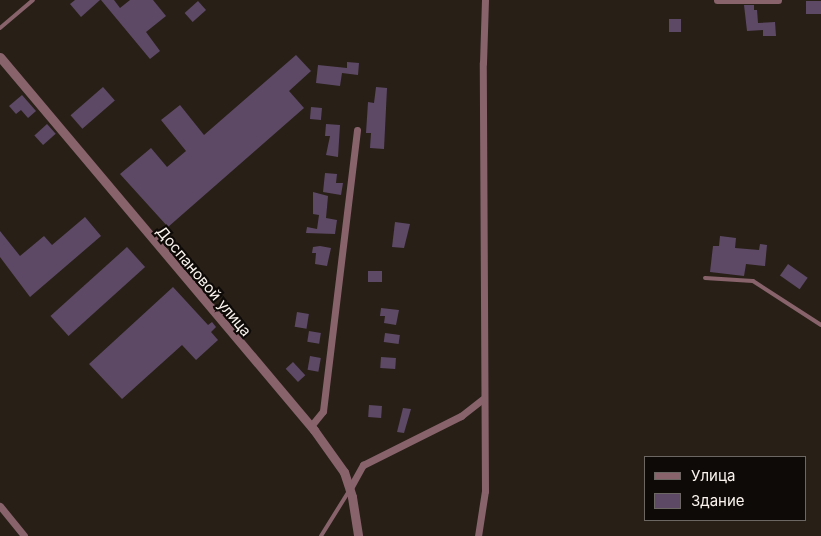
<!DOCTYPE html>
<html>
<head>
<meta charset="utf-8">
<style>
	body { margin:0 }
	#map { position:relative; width:821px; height:536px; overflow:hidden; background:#281f17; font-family:Inter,sans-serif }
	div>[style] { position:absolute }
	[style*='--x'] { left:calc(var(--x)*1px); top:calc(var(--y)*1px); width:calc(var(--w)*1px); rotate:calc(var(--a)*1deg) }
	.building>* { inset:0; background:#5d4965; transform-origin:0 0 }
	.service>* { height:4px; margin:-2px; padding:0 2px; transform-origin:2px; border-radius:2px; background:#88636c }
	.minor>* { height:7px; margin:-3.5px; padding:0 3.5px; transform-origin:3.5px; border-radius:3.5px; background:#88636c }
	.tertiary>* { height:9px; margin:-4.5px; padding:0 4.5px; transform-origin:4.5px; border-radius:4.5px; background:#88636c }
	span { translate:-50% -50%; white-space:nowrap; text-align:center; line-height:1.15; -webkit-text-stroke:4.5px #0e0a07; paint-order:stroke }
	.street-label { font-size:15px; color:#faf3ee }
	.legend { position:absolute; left:644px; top:456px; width:162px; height:65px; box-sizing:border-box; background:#0e0a07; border:1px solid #6c6763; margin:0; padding:6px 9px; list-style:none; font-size:15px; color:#faf3ee }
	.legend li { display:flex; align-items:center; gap:10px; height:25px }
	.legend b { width:25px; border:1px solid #6c6763 }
</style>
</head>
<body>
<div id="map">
	<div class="building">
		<div style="clip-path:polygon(75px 0,100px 0,81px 17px,70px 4px)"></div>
		<div style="clip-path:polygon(101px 0,114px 0,120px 8px,130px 0,153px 0,166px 16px,146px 32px,160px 51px,150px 59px)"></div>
		<div style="left:198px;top:1px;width:12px;height:18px;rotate:48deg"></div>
		<div style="left:821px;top:1px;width:13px;height:15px;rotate:90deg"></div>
		<div style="clip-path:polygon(744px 5px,754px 5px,754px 10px,757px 10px,758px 23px,775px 22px,776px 36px,763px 36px,763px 30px,747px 31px)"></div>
		<div style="left:669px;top:19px;width:12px;height:13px"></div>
		<div style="clip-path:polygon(296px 55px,311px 71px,289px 91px,304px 108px,168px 227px,120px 174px,151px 148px,167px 167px,186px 151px,161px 120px,180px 105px,204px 135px)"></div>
		<div style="clip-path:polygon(347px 62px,359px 63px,358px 75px,342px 73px,340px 86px,316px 83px,318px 65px,347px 68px)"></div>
		<div style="left:103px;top:87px;width:18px;height:43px;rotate:49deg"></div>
		<div style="clip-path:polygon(376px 87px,387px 88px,384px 149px,370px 148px,371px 133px,366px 133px,368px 102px,374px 103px)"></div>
		<div style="clip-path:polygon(22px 95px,36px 111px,28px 118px,21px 110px,16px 114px,9px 106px)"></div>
		<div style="left:311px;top:107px;width:11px;height:12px;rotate:5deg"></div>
		<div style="left:47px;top:124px;width:13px;height:17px;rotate:48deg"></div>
		<div style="clip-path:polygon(326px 124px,340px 125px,338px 157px,326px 155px,330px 136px,325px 136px)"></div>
		<div style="clip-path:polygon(325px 173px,337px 174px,336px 183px,343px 183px,341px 195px,323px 192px)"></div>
		<div style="clip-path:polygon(313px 192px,328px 196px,326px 218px,337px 220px,335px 234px,306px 233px,307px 227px,317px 229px,319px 215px,313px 214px)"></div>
		<div style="clip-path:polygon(85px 217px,101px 236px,30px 297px,0 257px,0 231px,20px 256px,44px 236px,52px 245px)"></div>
		<div style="clip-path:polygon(395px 222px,410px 224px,404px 248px,392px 247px)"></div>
		<div style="clip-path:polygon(720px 236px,736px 238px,735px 248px,759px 250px,760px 244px,767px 245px,765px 266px,746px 264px,744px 276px,710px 272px,713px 246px,719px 246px)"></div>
		<div style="clip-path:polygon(320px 246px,331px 248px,327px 266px,315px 264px,316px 253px,312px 253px,313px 247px)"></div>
		<div style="left:127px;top:247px;width:27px;height:103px;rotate:48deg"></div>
		<div style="left:788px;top:264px;width:24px;height:14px;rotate:35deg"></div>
		<div style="left:368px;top:271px;width:14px;height:11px"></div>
		<div style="clip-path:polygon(173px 287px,208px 325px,212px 322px,216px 327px,211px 332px,218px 340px,196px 360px,182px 345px,122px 399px,89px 364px)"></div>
		<div style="clip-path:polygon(381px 308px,399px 310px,396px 325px,384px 323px,385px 316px,380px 316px)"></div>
		<div style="left:297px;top:312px;width:12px;height:15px;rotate:9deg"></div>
		<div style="left:309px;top:331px;width:12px;height:11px;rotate:9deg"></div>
		<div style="left:385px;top:333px;width:15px;height:9px;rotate:8deg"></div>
		<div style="left:310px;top:356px;width:11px;height:14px;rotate:10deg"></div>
		<div style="left:381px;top:357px;width:15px;height:11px;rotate:4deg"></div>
		<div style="left:293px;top:362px;width:18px;height:10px;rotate:47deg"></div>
		<div style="left:369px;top:405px;width:13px;height:12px;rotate:4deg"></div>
		<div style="clip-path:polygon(403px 408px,411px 409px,404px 433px,397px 432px)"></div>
	</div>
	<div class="service">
		<div style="--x:0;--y:28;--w:43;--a:-40.3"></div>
		<div style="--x:705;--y:278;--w:48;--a:3.6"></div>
		<div style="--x:753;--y:281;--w:81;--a:32.9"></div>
		<div style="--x:321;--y:536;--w:53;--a:-58.1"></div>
	</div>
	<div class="minor">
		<div style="--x:717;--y:0;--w:61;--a:0"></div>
		<div style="--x:311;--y:426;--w:19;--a:-51"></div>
		<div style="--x:323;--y:411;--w:283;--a:-83.1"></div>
		<div style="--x:349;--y:490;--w:29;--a:-61"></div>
		<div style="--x:363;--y:465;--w:110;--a:-26.6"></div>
		<div style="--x:461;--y:416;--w:28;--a:-38"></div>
		<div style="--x:0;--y:506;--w:38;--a:51"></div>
		<div style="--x:478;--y:536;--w:46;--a:-81.2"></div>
		<div style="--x:485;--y:491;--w:428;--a:-90.3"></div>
		<div style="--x:483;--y:63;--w:63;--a:-88.2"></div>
	</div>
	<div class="tertiary">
		<div style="--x:0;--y:57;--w:488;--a:49.9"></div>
		<div style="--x:314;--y:430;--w:52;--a:54.5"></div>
		<div style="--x:344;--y:472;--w:26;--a:72"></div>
		<div style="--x:352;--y:497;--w:39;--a:81"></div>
	</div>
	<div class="street-label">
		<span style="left:204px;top:281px;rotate:50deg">Доспановой улица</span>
	</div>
	<ul class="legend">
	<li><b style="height:6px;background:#88636c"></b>Улица</li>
	<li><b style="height:14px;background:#5d4965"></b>Здание</li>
	</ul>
</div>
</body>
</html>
